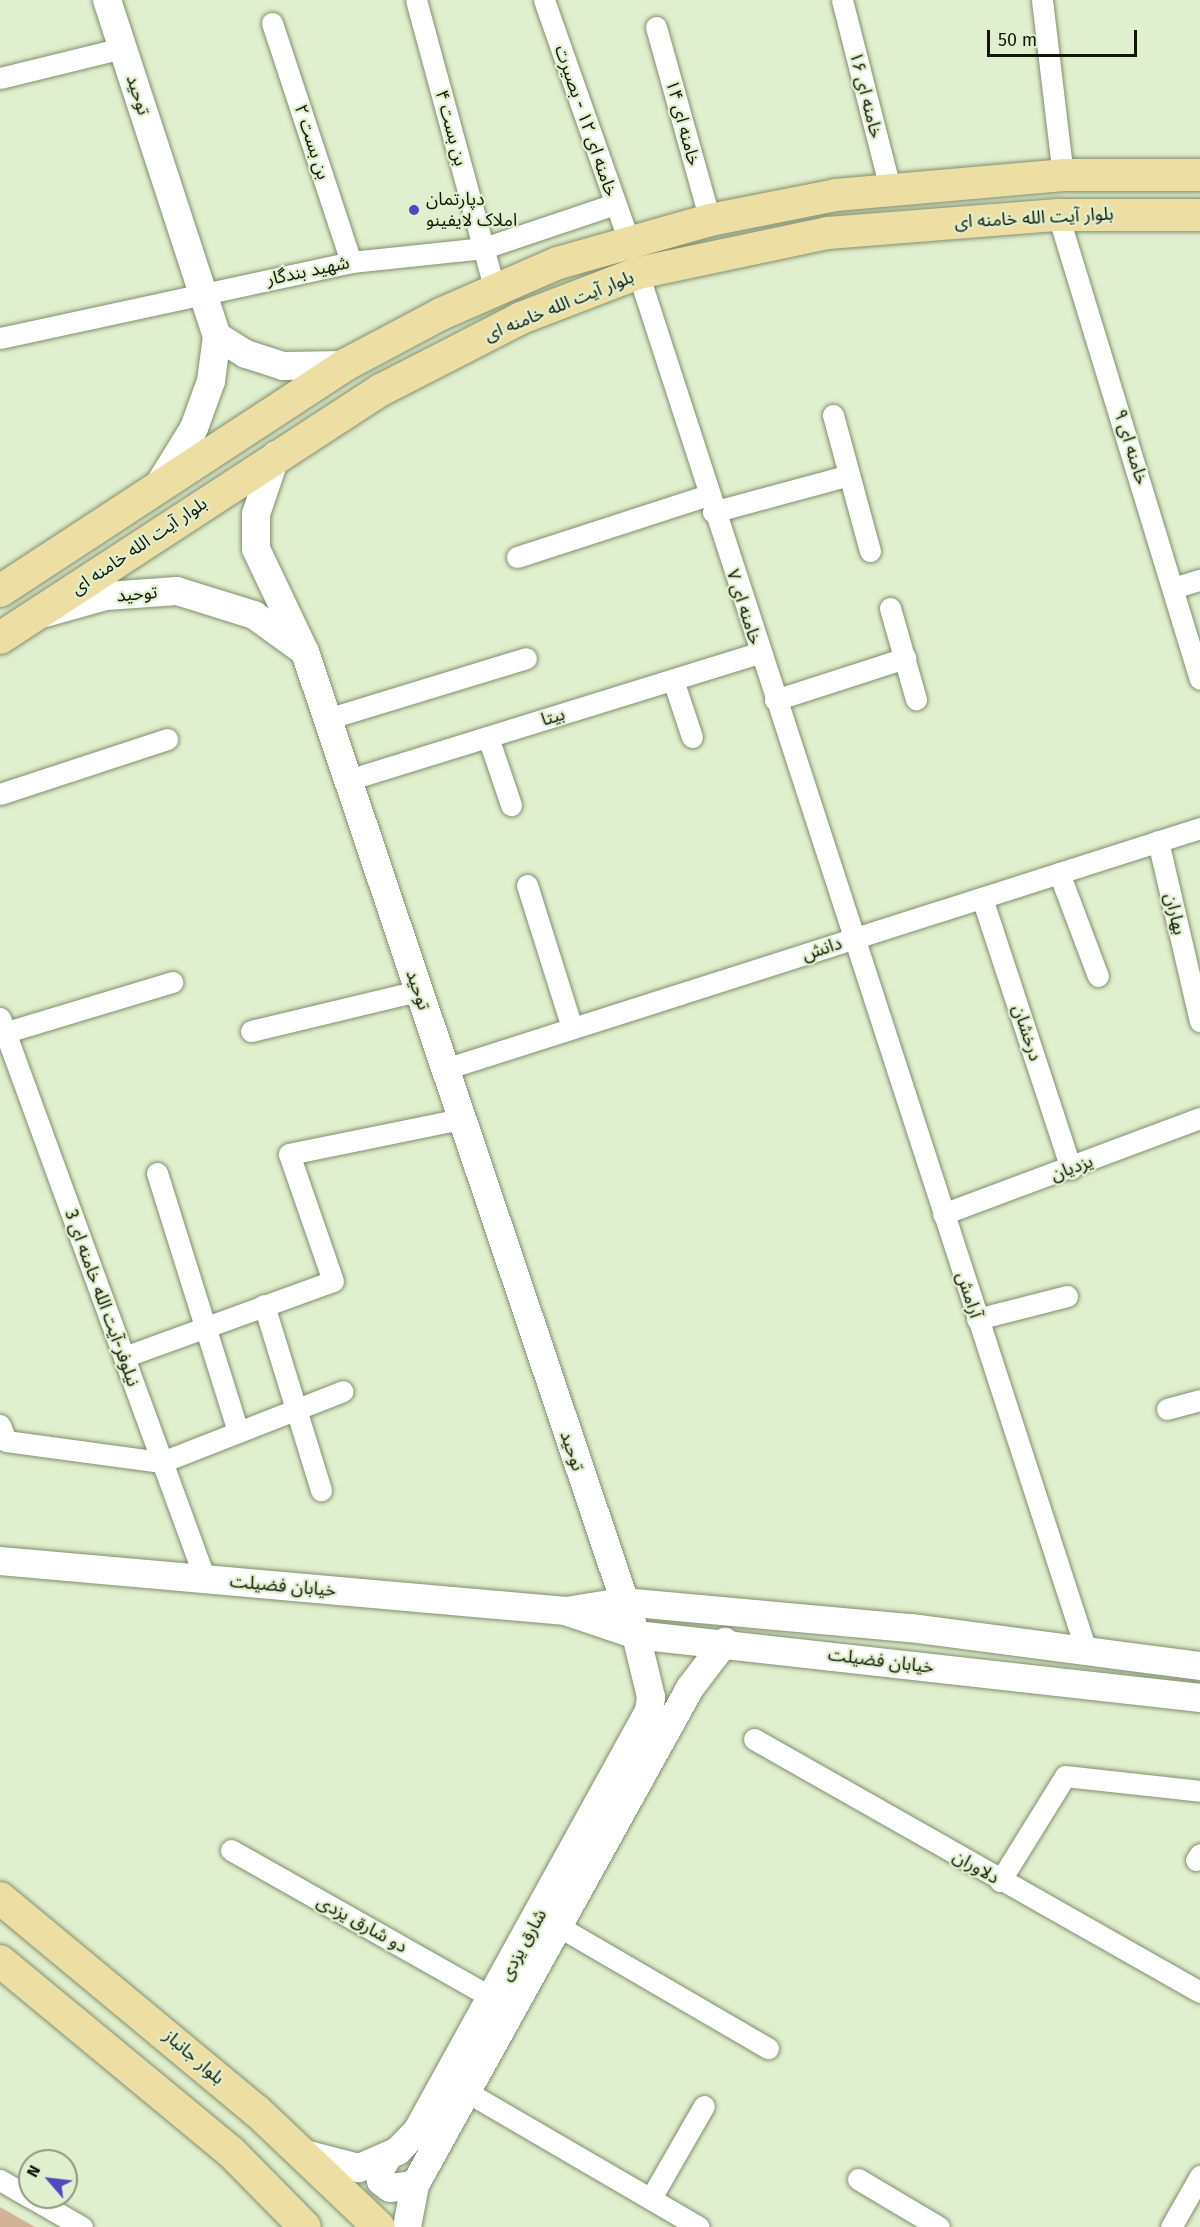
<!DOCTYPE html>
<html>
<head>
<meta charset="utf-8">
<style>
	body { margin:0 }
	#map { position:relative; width:1200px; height:2227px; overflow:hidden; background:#e0efcd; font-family:"Fira Sans","Noto Sans Arabic",sans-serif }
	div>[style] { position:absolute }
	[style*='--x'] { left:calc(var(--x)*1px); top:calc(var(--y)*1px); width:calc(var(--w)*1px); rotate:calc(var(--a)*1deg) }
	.green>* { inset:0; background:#d1b397 }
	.roads { filter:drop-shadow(0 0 2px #808e6f) drop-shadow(0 0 2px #808e6f) }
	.street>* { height:21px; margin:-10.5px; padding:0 10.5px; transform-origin:10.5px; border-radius:10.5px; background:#fff }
	.secondary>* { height:28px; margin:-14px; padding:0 14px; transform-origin:14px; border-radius:14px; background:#fff }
	.primary>* { height:32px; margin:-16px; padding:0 16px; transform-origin:16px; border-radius:16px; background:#eddfa4 }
	.dots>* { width:16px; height:16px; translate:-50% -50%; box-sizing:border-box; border:3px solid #e0efcd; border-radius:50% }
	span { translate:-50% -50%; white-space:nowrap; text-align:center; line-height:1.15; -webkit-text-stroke:4.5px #e0efcd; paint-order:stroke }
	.street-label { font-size:18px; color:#11160a }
	.poi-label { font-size:18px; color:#11160a }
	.left { translate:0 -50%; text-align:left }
	.north { position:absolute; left:18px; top:2149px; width:60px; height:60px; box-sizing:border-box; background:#e0efcd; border:2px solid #8d987f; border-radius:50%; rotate:298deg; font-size:16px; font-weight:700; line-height:24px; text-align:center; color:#11160a }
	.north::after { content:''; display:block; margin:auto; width:21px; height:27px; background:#4f48bf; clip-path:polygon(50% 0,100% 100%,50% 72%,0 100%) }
	.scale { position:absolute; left:987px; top:30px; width:150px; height:27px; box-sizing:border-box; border:3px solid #11160a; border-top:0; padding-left:8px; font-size:18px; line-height:21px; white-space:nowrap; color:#11160a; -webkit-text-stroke:4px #e0efcd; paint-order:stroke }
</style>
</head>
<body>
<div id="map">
	<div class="green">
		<div style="clip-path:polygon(0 2207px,35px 2227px,0 2227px)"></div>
	</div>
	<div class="roads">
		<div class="street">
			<div style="--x:416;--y:0;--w:302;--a:74.8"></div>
			<div style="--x:544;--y:0;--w:256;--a:70.6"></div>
			<div style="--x:842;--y:0;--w:195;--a:75.7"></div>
			<div style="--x:1042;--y:0;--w:176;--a:83.2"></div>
			<div style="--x:272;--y:23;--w:252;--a:71.7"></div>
			<div style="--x:656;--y:27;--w:200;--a:74.4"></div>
			<div style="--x:0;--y:78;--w:126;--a:-13.8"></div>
			<div style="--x:1058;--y:215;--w:485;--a:73"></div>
			<div style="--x:638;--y:273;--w:1448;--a:71.98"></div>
			<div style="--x:0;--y:338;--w:359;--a:-12.2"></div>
			<div style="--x:351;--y:262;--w:134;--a:-6"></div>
			<div style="--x:484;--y:248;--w:138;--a:-18.6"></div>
			<div style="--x:833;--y:415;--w:141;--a:74.8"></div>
			<div style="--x:713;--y:512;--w:141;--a:-15.2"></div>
			<div style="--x:517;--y:557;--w:201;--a:-18"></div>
			<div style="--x:1173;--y:588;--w:28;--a:-17"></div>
			<div style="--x:890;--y:608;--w:95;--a:74.1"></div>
			<div style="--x:673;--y:680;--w:60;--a:71.6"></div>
			<div style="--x:775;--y:700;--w:137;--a:-17.9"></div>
			<div style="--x:327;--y:719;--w:208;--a:-17"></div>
			<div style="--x:488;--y:737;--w:72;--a:71.3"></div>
			<div style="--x:348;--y:780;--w:430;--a:-17.2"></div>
			<div style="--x:0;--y:794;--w:176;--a:-18.2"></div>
			<div style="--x:1158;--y:841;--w:185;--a:76.9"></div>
			<div style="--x:1059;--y:873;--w:110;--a:69.3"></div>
			<div style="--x:527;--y:885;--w:150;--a:72.5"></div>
			<div style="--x:982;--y:898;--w:285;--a:71.8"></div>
			<div style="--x:0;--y:1018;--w:597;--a:69.93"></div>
			<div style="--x:251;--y:1031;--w:172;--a:-13.5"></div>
			<div style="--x:0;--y:1034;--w:180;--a:-16.8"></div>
			<div style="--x:445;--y:1069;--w:793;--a:-17.7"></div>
			<div style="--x:157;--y:1173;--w:271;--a:72.6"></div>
			<div style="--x:943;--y:1214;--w:274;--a:-20.5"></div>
			<div style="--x:264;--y:1305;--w:194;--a:72.9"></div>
			<div style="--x:977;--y:1319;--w:93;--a:-14.3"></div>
			<div style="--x:124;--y:1357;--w:222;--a:-20"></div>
			<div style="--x:333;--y:1281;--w:134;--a:-109.1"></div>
			<div style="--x:289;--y:1154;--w:176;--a:-11.5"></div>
			<div style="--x:1167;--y:1409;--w:34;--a:-15"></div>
			<div style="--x:0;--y:1425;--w:17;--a:69"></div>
			<div style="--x:6;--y:1441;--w:157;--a:7.7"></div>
			<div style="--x:162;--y:1462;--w:194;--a:-21.4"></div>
			<div style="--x:754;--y:1739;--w:513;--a:29.56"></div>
			<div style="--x:231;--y:1850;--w:301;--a:29.5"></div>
			<div style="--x:1196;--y:1860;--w:7;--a:-56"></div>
			<div style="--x:1000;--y:1881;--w:123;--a:-58.2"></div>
			<div style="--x:1065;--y:1776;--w:136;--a:6.3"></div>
			<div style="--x:558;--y:1926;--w:243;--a:30.2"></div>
			<div style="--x:467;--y:2092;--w:268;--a:30.2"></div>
			<div style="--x:858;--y:2179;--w:94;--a:30.7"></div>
			<div style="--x:0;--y:2180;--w:34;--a:30"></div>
			<div style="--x:30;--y:2197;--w:60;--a:30"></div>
			<div style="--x:651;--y:2198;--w:106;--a:-60.1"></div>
			<div style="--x:1171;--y:2227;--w:59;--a:-60.4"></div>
		</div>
		<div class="secondary">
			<div style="--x:107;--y:0;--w:354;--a:71.9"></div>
			<div style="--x:217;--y:336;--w:34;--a:32"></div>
			<div style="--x:246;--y:354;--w:39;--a:18"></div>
			<div style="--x:283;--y:366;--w:62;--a:-0.9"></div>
			<div style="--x:276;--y:455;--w:62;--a:108.7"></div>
			<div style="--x:256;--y:514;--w:35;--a:90"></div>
			<div style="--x:256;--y:549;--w:114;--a:64.6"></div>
			<div style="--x:305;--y:652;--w:1037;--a:71.39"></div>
			<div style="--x:636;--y:1635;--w:64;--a:76.4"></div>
			<div style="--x:651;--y:1697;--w:14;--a:98"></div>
			<div style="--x:649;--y:1711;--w:478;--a:118.9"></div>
			<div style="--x:418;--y:2130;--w:29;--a:134"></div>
			<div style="--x:398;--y:2151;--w:43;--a:156.4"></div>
			<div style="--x:359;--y:2168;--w:60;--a:-165.5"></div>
			<div style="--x:157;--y:488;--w:70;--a:-58.3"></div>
			<div style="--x:194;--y:428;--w:50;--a:-70.1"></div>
			<div style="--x:211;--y:381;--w:45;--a:-82.4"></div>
			<div style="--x:45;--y:613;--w:63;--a:-15.6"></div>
			<div style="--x:106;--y:596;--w:71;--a:-4"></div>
			<div style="--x:177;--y:591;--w:81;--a:17.3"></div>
			<div style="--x:254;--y:615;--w:57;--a:35.7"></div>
			<div style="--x:0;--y:1561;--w:568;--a:5.05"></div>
			<div style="--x:566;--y:1611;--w:58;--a:-9"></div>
			<div style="--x:623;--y:1602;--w:289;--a:5.2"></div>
			<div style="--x:911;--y:1628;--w:291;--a:7.5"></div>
			<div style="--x:568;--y:1612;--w:72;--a:18.7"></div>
			<div style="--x:636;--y:1635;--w:568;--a:6.37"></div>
			<div style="--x:387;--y:2158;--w:16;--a:120"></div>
			<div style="--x:379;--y:2172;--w:9;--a:77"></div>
			<div style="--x:381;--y:2181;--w:11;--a:38"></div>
			<div style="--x:390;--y:2188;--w:25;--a:-7"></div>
			<div style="--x:407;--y:2227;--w:43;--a:-79.2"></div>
			<div style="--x:415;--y:2185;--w:568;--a:-61.04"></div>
			<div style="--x:690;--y:1688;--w:58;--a:-52.7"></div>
		</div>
		<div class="primary">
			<div style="--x:0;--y:591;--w:412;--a:-33.2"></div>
			<div style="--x:345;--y:365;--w:109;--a:-28"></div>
			<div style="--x:441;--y:314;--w:128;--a:-23.6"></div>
			<div style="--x:558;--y:263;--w:158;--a:-15.8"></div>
			<div style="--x:710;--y:220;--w:128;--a:-11.2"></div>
			<div style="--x:836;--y:195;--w:228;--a:-5"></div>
			<div style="--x:1063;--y:175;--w:137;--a:0"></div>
			<div style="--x:0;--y:638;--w:455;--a:-33.1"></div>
			<div style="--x:381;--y:390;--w:157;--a:-27.2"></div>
			<div style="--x:521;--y:318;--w:125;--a:-21"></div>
			<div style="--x:638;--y:273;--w:194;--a:-11.9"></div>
			<div style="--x:828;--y:233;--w:231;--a:-4.5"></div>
			<div style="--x:1058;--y:215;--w:142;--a:0"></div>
			<div style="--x:0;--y:1898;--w:334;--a:39.7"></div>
			<div style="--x:257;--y:2111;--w:168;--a:43.6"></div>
			<div style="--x:0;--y:1961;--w:300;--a:39.6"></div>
			<div style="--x:231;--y:2152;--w:105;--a:45.4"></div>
		</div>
	</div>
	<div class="dots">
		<div style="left:414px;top:210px;background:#4f48bf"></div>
	</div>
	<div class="street-label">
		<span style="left:138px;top:95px;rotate:72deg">توحید</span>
		<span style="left:866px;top:95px;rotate:76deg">خامنه ای ۱۶</span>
		<span style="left:586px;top:121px;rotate:71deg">خامنه ای ۱۲ - بصیرت</span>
		<span style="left:683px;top:123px;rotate:75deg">خامنه ای ۱۴</span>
		<span style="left:451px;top:128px;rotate:75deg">بن بست ۴</span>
		<span style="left:312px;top:142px;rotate:72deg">بن بست ۲</span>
		<span style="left:1034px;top:218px;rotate:-3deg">بلوار آیت الله خامنه ای</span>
		<span style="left:308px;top:271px;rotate:-12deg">شهید بندگار</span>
		<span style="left:559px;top:306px;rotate:-22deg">بلوار آیت الله خامنه ای</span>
		<span style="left:1131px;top:447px;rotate:73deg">خامنه ای ۹</span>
		<span style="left:139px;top:546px;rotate:-34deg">بلوار آیت الله خامنه ای</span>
		<span style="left:137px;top:594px;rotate:-5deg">توحید</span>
		<span style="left:744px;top:607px;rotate:72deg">خامنه ای ۷</span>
		<span style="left:553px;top:717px;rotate:-17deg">بیتا</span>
		<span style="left:1175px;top:914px;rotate:77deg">بهاران</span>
		<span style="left:822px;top:949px;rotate:-18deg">دانش</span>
		<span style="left:418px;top:990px;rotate:71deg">توحید</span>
		<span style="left:1027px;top:1033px;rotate:72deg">درخشان</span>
		<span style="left:1072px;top:1168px;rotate:-20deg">یزدیان</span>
		<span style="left:969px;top:1295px;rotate:72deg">آرامش</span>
		<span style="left:102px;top:1298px;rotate:70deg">نیلوفر-آیت الله خامنه ای 3</span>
		<span style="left:572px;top:1451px;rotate:71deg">توحید</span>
		<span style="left:283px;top:1586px;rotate:5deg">خیابان فضیلت</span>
		<span style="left:881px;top:1661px;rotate:7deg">خیابان فضیلت</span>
		<span style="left:976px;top:1867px;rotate:30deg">دلاوران</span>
		<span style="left:362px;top:1924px;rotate:29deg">دو شارق یزدی</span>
		<span style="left:523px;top:1945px;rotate:-61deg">شارق یزدی</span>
		<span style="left:194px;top:2057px;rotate:41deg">بلوار جانباز</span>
	</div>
	<div class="poi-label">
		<span class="left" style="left:426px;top:210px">دپارتمان<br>املاک لایفینو</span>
	</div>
	<div class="north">N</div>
	<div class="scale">50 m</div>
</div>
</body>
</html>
